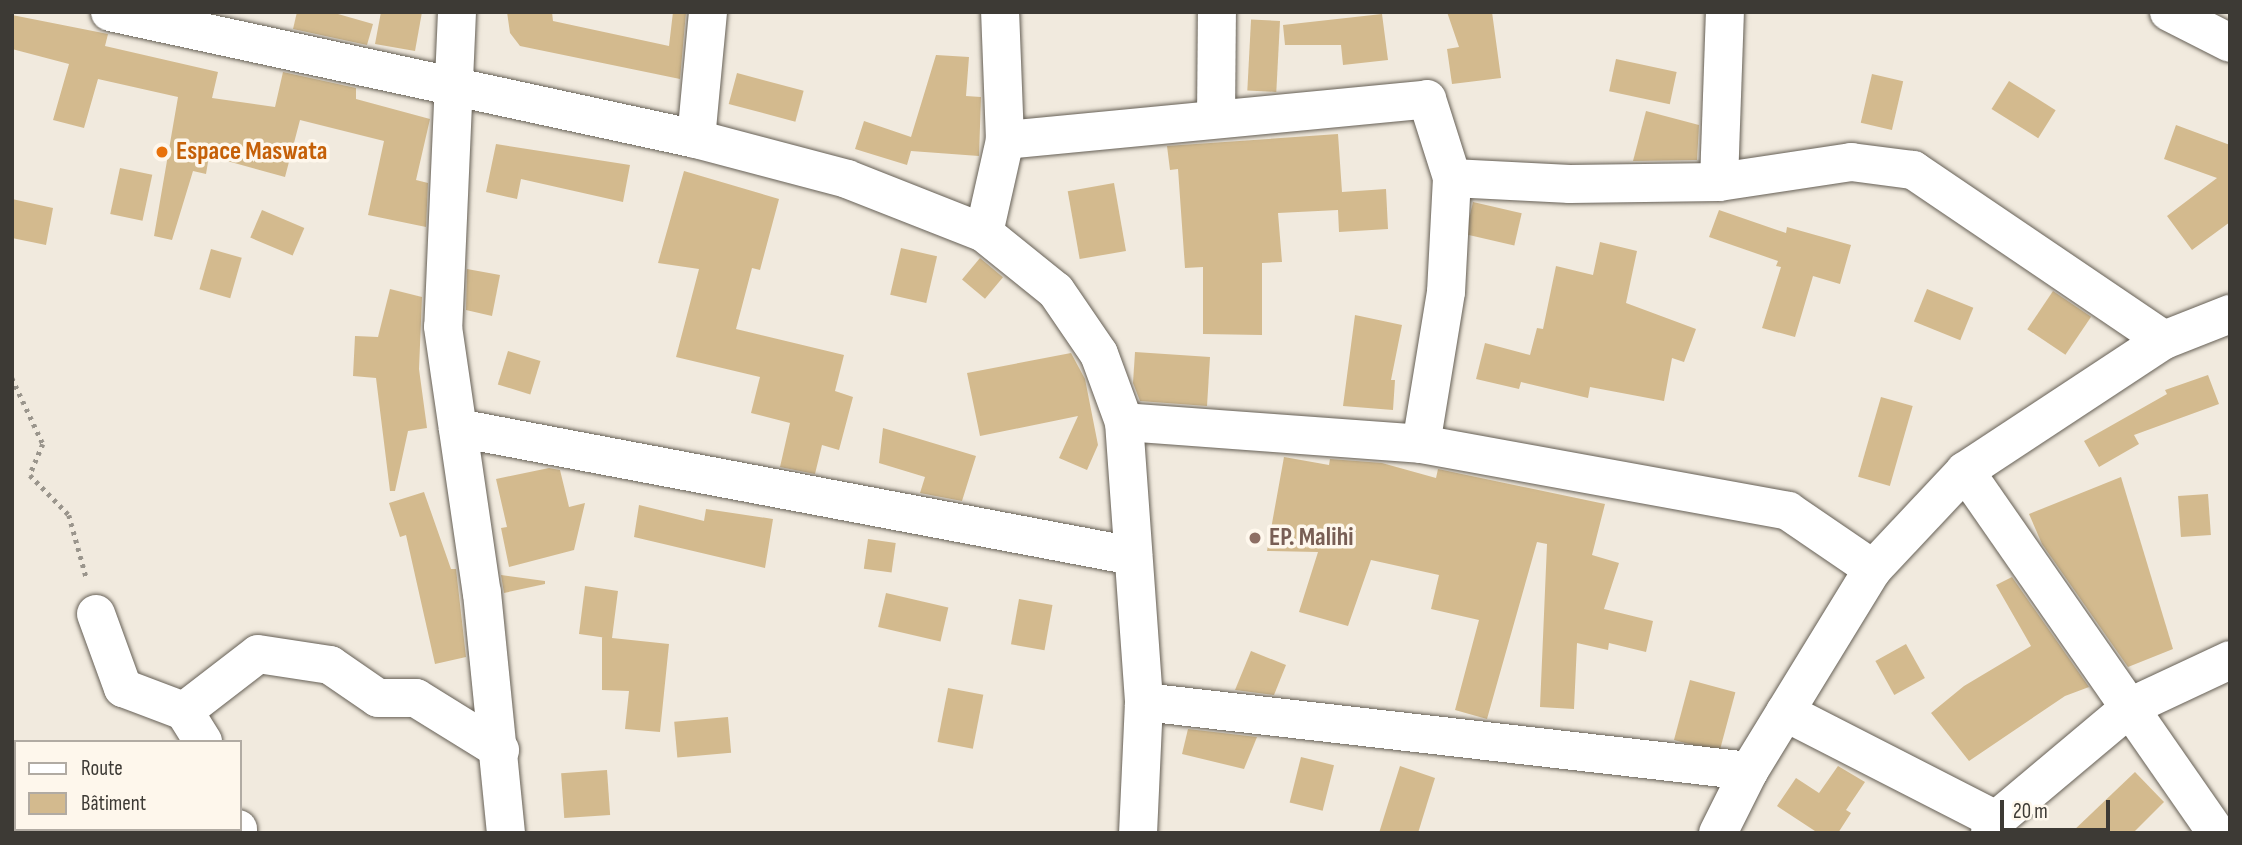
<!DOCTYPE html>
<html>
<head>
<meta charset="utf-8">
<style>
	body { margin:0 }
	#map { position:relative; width:2242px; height:845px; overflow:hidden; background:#f1eade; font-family:"Sofia Sans Condensed",sans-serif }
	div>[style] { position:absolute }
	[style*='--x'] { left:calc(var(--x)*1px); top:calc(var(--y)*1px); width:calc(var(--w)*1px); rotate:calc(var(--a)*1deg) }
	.building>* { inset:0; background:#d3ba8e; transform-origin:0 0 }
	.path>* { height:4.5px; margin-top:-2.25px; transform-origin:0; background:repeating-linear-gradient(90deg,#9a958c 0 3.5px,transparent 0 8.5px) }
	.roads { filter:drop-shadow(0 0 2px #666056) drop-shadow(0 0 2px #666056) }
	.minor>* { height:38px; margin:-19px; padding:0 19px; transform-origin:19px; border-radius:19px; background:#fff }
	.dots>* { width:19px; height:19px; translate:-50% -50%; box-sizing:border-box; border:4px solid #fef7ec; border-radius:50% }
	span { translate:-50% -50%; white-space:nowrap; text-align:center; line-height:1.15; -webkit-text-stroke:7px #fef7ec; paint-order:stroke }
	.food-label { font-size:26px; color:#c56008; font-weight:700 }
	.left { translate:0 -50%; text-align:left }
	.education-label { font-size:26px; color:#785e54; font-weight:700 }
	.frame { position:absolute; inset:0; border:14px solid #3d3a35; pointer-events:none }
	.legend { position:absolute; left:14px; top:740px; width:228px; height:91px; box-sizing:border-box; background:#fef7ec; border:2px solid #b1aba3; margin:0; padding:9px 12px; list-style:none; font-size:21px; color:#3d3a35 }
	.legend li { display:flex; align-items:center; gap:14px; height:35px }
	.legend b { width:35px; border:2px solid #b1aba3 }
	.scale { position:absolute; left:2000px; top:800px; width:110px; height:32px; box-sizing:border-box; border:4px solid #3d3a35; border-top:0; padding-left:9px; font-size:21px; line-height:24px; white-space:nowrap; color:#3d3a35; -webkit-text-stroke:5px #fef7ec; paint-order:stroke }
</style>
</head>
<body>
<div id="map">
	<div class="building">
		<div style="clip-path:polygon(297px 12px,331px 12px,373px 24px,367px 45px,293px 29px)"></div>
		<div style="clip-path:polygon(381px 12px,422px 12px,415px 51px,375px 44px)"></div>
		<div style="clip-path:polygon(507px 12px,552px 12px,553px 21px,669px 46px,673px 12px,686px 12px,680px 79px,520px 46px,510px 33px)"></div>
		<div style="clip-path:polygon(1447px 12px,1492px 12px,1501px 78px,1452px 84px,1447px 49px,1459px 47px)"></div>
		<div style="clip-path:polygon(1382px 14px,1388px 60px,1343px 65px,1341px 45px,1285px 45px,1283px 25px)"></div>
		<div style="clip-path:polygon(12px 15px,108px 34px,105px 46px,218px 72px,212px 98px,275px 107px,283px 72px,356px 88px,356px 99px,430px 119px,416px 180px,428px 183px,426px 227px,368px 215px,384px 141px,300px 120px,285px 177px,209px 156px,206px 174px,193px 171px,172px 240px,154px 236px,178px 97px,98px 79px,84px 128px,53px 120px,69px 64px,12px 49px)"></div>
		<div style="left:1280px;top:21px;width:71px;height:29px;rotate:93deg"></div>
		<div style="clip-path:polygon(936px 55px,969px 57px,966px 96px,981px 97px,979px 156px,911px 151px,907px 165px,855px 149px,864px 121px,911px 137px)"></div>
		<div style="left:1616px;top:59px;width:62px;height:33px;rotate:12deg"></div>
		<div style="left:737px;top:73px;width:69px;height:32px;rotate:15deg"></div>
		<div style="left:1872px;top:74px;width:32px;height:50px;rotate:13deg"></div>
		<div style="left:2009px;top:81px;width:55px;height:33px;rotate:32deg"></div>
		<div style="clip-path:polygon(1646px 111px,1699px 125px,1697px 160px,1633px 161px)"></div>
		<div style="clip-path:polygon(2176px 125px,2230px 145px,2230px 222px,2192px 250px,2167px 216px,2217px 178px,2164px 159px)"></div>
		<div style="clip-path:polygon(1338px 134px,1342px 192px,1386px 189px,1388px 229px,1339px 232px,1338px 210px,1278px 213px,1282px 262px,1262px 263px,1262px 335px,1203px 334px,1203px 267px,1185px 268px,1178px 169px,1170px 170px,1167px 146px)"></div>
		<div style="clip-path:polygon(496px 144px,630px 165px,623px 202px,521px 179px,517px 199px,486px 192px)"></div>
		<div style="left:120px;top:168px;width:33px;height:47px;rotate:12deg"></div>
		<div style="clip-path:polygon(684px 171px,779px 199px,760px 270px,752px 268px,736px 329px,844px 355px,835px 391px,853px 397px,839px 450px,822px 445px,815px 474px,780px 467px,790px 423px,751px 413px,760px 377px,676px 357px,699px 269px,658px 263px)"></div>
		<div style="left:1114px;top:183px;width:69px;height:47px;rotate:80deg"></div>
		<div style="clip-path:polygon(12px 199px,53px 208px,46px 245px,12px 238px)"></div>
		<div style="left:1473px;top:202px;width:50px;height:33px;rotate:13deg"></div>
		<div style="left:262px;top:210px;width:46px;height:30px;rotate:23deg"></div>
		<div style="clip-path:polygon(1719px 210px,1786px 233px,1787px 227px,1851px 245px,1840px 284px,1813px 276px,1795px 337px,1762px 328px,1781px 267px,1776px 266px,1778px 261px,1709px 237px)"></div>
		<div style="clip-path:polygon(1600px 242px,1637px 251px,1626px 303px,1696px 329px,1684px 362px,1672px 358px,1664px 401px,1590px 387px,1588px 398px,1521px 382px,1519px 389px,1476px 379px,1485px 343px,1530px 355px,1537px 328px,1543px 329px,1556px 266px,1593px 275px)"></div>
		<div style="left:901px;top:248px;width:37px;height:48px;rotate:13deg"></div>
		<div style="left:211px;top:249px;width:32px;height:42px;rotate:16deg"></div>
		<div style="left:980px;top:258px;width:30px;height:28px;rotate:40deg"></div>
		<div style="clip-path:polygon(467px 269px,500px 275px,492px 316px,466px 310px)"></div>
		<div style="clip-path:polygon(390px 289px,422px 297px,419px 369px,427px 428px,408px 431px,395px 491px,390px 491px,376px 378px,353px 376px,355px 336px,378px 337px)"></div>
		<div style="left:1927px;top:289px;width:50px;height:35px;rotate:22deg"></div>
		<div style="left:2053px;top:291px;width:46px;height:46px;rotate:34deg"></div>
		<div style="clip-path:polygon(1355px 315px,1402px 325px,1391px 380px,1395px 380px,1393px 410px,1343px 406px)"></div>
		<div style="left:508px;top:351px;width:34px;height:35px;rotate:17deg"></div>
		<div style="clip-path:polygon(1135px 352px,1210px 357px,1207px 406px,1140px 401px,1133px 383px)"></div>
		<div style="clip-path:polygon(1071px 353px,1085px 379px,1098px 445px,1087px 470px,1059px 458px,1078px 416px,980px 436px,967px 373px)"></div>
		<div style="clip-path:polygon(2208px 375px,2219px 404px,2134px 435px,2139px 444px,2099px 467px,2084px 441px,2167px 394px,2165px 390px)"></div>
		<div style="left:1881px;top:397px;width:33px;height:83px;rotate:16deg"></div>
		<div style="clip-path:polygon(883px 428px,976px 456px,962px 501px,920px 493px,925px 477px,879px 463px)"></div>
		<div style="clip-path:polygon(1284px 457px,1329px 465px,1330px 459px,1382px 463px,1436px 478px,1438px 469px,1605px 504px,1592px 555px,1619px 563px,1604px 609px,1653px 621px,1646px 652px,1609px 643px,1608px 650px,1577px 643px,1574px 709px,1540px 707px,1547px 544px,1537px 542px,1487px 719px,1455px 710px,1479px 620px,1431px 609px,1439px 575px,1371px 560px,1348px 626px,1299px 612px,1318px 552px,1267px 551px)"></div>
		<div style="clip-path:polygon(549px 468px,560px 470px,569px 507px,585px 503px,574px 550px,509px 567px,501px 528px,507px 527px,496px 479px)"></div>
		<div style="clip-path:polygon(2121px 477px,2173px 649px,2128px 667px,2042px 544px,2029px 514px)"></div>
		<div style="clip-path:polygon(424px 492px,451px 569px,456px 569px,466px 657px,435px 664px,406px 535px,400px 537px,389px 503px)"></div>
		<div style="left:2208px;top:494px;width:41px;height:30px;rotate:86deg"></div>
		<div style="clip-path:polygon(639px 505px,704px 521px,706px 509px,773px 519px,765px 568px,634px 537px)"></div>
		<div style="left:868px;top:539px;width:28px;height:30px;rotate:8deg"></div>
		<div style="clip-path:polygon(501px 575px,545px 581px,545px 584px,504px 593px)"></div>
		<div style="clip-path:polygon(2012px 577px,2089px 687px,2065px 696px,1969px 761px,1931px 713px,1964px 686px,2031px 646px,1996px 585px)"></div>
		<div style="clip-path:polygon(585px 586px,618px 591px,612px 638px,669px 644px,660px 732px,625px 729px,629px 691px,602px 690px,602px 637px,607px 638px,579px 634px)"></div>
		<div style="left:886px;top:593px;width:64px;height:35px;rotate:13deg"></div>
		<div style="left:1019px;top:599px;width:34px;height:46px;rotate:10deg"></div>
		<div style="left:1906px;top:644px;width:39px;height:35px;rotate:61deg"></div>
		<div style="clip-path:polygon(1251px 651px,1286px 665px,1274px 695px,1235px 690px)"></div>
		<div style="left:1690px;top:680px;width:47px;height:62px;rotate:15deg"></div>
		<div style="left:948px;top:688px;width:36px;height:55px;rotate:11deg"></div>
		<div style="left:728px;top:717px;width:36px;height:54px;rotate:85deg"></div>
		<div style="clip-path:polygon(1188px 729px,1257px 737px,1244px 769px,1182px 754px)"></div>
		<div style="left:1301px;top:757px;width:34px;height:47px;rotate:14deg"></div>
		<div style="clip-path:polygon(1400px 766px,1435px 778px,1418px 833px,1379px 833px)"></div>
		<div style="clip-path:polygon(1838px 766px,1865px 782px,1846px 810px,1851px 813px,1838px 833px,1818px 833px,1777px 806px,1796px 778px,1819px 793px)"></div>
		<div style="left:607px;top:770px;width:45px;height:46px;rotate:86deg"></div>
		<div style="clip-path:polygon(2135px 772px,2164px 802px,2133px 833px,2071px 833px)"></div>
	</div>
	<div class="path">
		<div style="--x:12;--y:378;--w:73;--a:64.8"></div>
		<div style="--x:43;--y:444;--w:34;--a:113"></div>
		<div style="--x:30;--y:475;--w:56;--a:45.7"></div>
		<div style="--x:69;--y:515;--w:67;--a:74.5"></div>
	</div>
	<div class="roads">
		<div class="minor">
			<div style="--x:110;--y:12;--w:600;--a:12.23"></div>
			<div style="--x:696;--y:139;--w:156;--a:14.8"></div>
			<div style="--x:847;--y:179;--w:147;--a:21.5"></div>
			<div style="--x:984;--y:233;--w:92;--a:38.9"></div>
			<div style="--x:1056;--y:291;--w:76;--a:55.7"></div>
			<div style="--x:1099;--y:354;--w:72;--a:69.8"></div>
			<div style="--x:1124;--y:422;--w:281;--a:85.9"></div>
			<div style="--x:1144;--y:702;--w:131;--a:92.6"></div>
			<div style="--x:457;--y:12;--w:315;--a:92.5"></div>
			<div style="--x:443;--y:327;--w:269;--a:81.7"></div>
			<div style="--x:482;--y:593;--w:241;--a:84.3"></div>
			<div style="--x:2169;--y:12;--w:68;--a:26.9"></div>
			<div style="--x:1216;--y:119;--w:107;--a:-89.5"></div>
			<div style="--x:696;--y:139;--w:128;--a:-84.6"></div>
			<div style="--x:1005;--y:140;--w:424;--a:-5.5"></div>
			<div style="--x:1427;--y:99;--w:83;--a:72.4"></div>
			<div style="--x:1452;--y:178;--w:114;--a:93"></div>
			<div style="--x:1446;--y:292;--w:154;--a:99.3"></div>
			<div style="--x:1452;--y:178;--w:118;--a:2.9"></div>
			<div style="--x:1570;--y:184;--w:149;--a:-0.8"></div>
			<div style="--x:1719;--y:182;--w:134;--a:-8.6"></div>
			<div style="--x:1851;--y:162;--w:63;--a:7.4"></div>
			<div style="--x:1913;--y:170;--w:303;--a:34.1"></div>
			<div style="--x:1719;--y:182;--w:170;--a:-88"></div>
			<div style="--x:984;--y:233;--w:95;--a:-77.3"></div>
			<div style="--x:1005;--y:140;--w:128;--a:-92.2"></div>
			<div style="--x:1124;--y:422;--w:298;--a:4.2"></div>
			<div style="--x:1421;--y:444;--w:373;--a:10.3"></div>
			<div style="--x:1788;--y:511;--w:103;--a:34.3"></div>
			<div style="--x:458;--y:428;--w:687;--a:10.74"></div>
			<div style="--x:1965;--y:471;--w:441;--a:55.2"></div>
			<div style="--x:96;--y:614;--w:79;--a:70"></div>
			<div style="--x:123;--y:688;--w:65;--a:20.7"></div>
			<div style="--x:184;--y:711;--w:36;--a:58"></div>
			<div style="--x:1144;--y:702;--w:609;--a:6.51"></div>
			<div style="--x:184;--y:711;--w:93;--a:-37.6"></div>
			<div style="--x:258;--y:654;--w:73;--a:8.7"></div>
			<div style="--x:330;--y:665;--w:58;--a:34.5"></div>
			<div style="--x:378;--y:698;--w:38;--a:0"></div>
			<div style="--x:416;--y:698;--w:99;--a:31.8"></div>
			<div style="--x:1785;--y:712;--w:237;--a:27.1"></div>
			<div style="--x:238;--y:829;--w:4;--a:90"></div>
			<div style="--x:1718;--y:833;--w:69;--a:-63.4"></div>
			<div style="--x:1749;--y:771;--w:237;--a:-58.5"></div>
			<div style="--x:1873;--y:569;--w:134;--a:-46.8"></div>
			<div style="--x:1965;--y:471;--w:238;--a:-33.4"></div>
			<div style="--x:2164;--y:340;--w:71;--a:-21.5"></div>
			<div style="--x:1990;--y:833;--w:14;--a:-65"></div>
			<div style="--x:1996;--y:820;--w:177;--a:-40"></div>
			<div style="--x:2132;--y:706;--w:108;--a:-25.1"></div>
		</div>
	</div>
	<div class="dots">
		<div style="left:162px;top:152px;background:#e8710a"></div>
		<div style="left:1255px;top:538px;background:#8d6e63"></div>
	</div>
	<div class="food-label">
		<span class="left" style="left:176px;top:152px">Espace Maswata</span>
	</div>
	<div class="education-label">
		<span class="left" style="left:1269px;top:538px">EP. Malihi</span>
	</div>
	<div class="frame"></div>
	<ul class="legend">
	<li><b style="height:9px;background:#fff"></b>Route</li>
	<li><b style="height:19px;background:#d3ba8e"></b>Bâtiment</li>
	</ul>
	<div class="scale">20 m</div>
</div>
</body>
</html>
